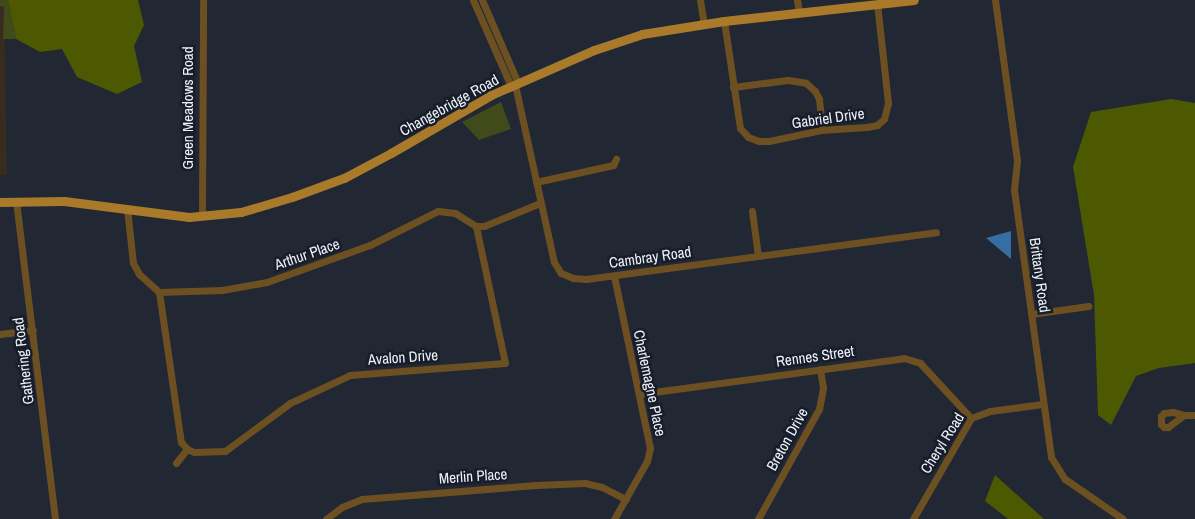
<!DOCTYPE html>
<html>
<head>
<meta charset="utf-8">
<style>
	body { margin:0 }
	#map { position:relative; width:1195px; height:519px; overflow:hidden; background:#212733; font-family:"Archivo Narrow",sans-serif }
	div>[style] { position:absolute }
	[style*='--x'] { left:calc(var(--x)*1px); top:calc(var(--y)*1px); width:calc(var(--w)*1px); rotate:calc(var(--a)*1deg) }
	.industrial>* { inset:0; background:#372c1d }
	.green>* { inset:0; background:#414a1b }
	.forest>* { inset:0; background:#4d5900 }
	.water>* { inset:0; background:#346ea2 }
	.minor>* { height:7px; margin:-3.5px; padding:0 3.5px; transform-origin:3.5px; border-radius:3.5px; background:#6d5022 }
	.major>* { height:9px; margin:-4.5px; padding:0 4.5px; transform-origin:4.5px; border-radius:4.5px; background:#aa7a2b }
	span { translate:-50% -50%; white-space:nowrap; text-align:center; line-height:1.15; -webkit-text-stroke:5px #171d29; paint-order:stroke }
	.street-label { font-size:15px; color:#edf1fa }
</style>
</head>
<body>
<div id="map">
	<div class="industrial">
		<div style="clip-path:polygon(0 6px,4px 7px,7px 175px,0 175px)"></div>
	</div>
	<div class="green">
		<div style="clip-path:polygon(0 0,8px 0,16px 39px,3px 39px,4px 7px,0 6px)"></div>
		<div style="clip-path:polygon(501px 102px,511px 129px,479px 140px,462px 122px)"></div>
	</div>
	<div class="forest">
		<div style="clip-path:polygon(8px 0,138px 0,144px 25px,134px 46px,142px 82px,117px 94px,77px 77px,62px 49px,40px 52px,16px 39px)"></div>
		<div style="clip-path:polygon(1171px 99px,1195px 103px,1195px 363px,1159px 368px,1136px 376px,1111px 425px,1098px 415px,1094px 295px,1073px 167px,1091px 112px)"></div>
		<div style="clip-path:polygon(995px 475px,1044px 519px,1008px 519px,985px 501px)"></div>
	</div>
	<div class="water">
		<div style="clip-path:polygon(1011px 231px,1011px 259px,986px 238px)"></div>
	</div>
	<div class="minor">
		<div style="--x:473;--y:0;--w:94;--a:66.2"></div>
		<div style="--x:482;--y:0;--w:90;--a:66.6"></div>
		<div style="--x:700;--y:0;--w:24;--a:81"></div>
		<div style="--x:797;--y:0;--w:12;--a:81"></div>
		<div style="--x:995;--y:0;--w:162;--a:82.2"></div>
		<div style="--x:1017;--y:161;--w:29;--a:96"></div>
		<div style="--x:1014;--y:190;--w:270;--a:82.1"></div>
		<div style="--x:1051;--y:457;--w:26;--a:58"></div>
		<div style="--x:1065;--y:479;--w:70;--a:34.6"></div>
		<div style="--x:724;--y:21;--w:108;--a:81.5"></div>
		<div style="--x:740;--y:128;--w:12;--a:48"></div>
		<div style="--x:748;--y:137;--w:12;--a:20"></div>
		<div style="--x:759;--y:141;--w:10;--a:0"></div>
		<div style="--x:769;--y:141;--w:53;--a:-11.9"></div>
		<div style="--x:821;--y:130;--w:46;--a:-3.7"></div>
		<div style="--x:867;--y:127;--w:10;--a:-11"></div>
		<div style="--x:877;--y:125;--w:9;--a:-41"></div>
		<div style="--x:884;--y:119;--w:16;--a:-76"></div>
		<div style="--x:888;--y:103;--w:100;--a:-96.3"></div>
		<div style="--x:515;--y:85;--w:181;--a:77.6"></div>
		<div style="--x:554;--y:262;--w:13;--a:58"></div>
		<div style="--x:561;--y:273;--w:13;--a:23"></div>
		<div style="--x:573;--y:278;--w:13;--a:4"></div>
		<div style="--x:586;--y:279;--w:353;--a:-7.6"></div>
		<div style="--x:733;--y:87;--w:55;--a:-7.3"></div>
		<div style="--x:788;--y:80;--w:18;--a:9"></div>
		<div style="--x:806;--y:83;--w:12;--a:42"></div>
		<div style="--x:815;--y:91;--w:9;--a:63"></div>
		<div style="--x:819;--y:99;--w:31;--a:84"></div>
		<div style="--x:536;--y:182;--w:79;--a:-12.4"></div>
		<div style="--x:613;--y:165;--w:7;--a:-63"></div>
		<div style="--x:16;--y:201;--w:320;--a:83"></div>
		<div style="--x:127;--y:208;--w:55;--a:83.8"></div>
		<div style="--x:133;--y:263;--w:13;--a:61"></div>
		<div style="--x:139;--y:274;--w:27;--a:42"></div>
		<div style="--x:159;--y:292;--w:63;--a:-1.8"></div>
		<div style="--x:222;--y:290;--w:46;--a:-10.1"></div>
		<div style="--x:267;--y:282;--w:109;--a:-19.8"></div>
		<div style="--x:370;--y:245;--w:76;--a:-26.6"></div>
		<div style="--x:438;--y:211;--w:17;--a:7"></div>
		<div style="--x:455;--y:213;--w:25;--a:32"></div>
		<div style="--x:476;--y:226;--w:8;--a:0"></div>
		<div style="--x:484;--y:226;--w:61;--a:-22.3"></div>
		<div style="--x:752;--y:211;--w:45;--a:82.4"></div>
		<div style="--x:202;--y:216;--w:216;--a:-89.7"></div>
		<div style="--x:614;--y:276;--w:176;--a:78.2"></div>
		<div style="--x:650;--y:448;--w:13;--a:103"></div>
		<div style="--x:647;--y:461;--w:67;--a:119.6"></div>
		<div style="--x:159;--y:292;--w:152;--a:81.7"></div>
		<div style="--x:181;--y:442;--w:9;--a:49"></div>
		<div style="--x:187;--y:449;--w:8;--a:23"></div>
		<div style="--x:194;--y:452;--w:31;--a:-2"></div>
		<div style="--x:225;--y:451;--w:81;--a:-36.4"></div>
		<div style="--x:290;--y:403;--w:66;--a:-25"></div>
		<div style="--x:350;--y:375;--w:155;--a:-4.4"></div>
		<div style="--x:505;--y:363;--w:140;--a:-102"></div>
		<div style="--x:1031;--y:314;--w:58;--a:-8"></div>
		<div style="--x:0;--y:334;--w:33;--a:-7"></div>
		<div style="--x:639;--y:394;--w:267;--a:-7.7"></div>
		<div style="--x:904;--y:358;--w:17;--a:17"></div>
		<div style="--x:920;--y:363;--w:75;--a:47.2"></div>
		<div style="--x:1173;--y:412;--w:11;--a:15"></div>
		<div style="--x:1184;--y:415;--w:20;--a:143"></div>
		<div style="--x:1168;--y:427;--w:4;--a:180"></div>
		<div style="--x:1164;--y:427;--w:4;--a:-135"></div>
		<div style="--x:1161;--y:424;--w:8;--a:-90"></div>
		<div style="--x:1161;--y:416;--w:4;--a:-45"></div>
		<div style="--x:1164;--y:413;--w:9;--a:-6"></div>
		<div style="--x:1184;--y:415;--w:11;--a:0"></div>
		<div style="--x:176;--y:463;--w:18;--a:-52"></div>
		<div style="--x:326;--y:519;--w:20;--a:-37"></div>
		<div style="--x:342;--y:507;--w:22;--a:-22"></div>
		<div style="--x:362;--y:499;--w:174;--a:-4.6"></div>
		<div style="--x:535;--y:485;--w:50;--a:-2.3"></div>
		<div style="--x:585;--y:483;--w:17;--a:13"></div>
		<div style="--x:602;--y:487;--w:27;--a:27"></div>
		<div style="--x:758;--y:519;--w:126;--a:-61"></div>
		<div style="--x:819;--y:409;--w:21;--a:-79"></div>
		<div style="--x:823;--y:388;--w:19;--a:-99"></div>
		<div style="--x:913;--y:519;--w:116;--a:-60.1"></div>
		<div style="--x:971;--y:418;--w:20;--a:-20"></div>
		<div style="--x:990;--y:411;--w:53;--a:-7.5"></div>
	</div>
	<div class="major">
		<div style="--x:0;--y:202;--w:64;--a:-0.9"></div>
		<div style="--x:64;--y:201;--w:126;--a:7.3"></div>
		<div style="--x:189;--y:217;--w:52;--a:-5.5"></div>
		<div style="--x:241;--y:212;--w:53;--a:-16.4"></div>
		<div style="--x:292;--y:197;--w:55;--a:-20.1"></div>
		<div style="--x:344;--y:178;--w:53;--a:-28"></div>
		<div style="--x:391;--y:153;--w:116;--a:-30.1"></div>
		<div style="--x:491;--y:95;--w:112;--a:-23.6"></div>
		<div style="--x:594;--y:50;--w:51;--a:-18.4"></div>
		<div style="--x:642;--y:34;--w:83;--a:-9"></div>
		<div style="--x:724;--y:21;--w:191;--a:-6.3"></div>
	</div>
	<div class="street-label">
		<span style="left:449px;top:105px;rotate:-29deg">Changebridge Road</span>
		<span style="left:188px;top:108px;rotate:-90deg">Green Meadows Road</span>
		<span style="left:828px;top:118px;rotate:-8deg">Gabriel Drive</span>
		<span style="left:307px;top:254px;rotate:-19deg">Arthur Place</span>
		<span style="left:650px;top:257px;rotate:-8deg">Cambray Road</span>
		<span style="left:1040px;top:275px;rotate:82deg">Brittany Road</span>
		<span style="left:815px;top:356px;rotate:-8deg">Rennes Street</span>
		<span style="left:403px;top:357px;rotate:-4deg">Avalon Drive</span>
		<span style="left:23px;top:361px;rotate:-97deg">Gathering Road</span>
		<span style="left:650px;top:383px;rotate:78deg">Charlemagne Place</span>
		<span style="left:787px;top:439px;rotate:-61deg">Breton Drive</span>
		<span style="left:942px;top:443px;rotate:-58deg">Cheryl Road</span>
		<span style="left:473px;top:476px;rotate:-4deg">Merlin Place</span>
	</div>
</div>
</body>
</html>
